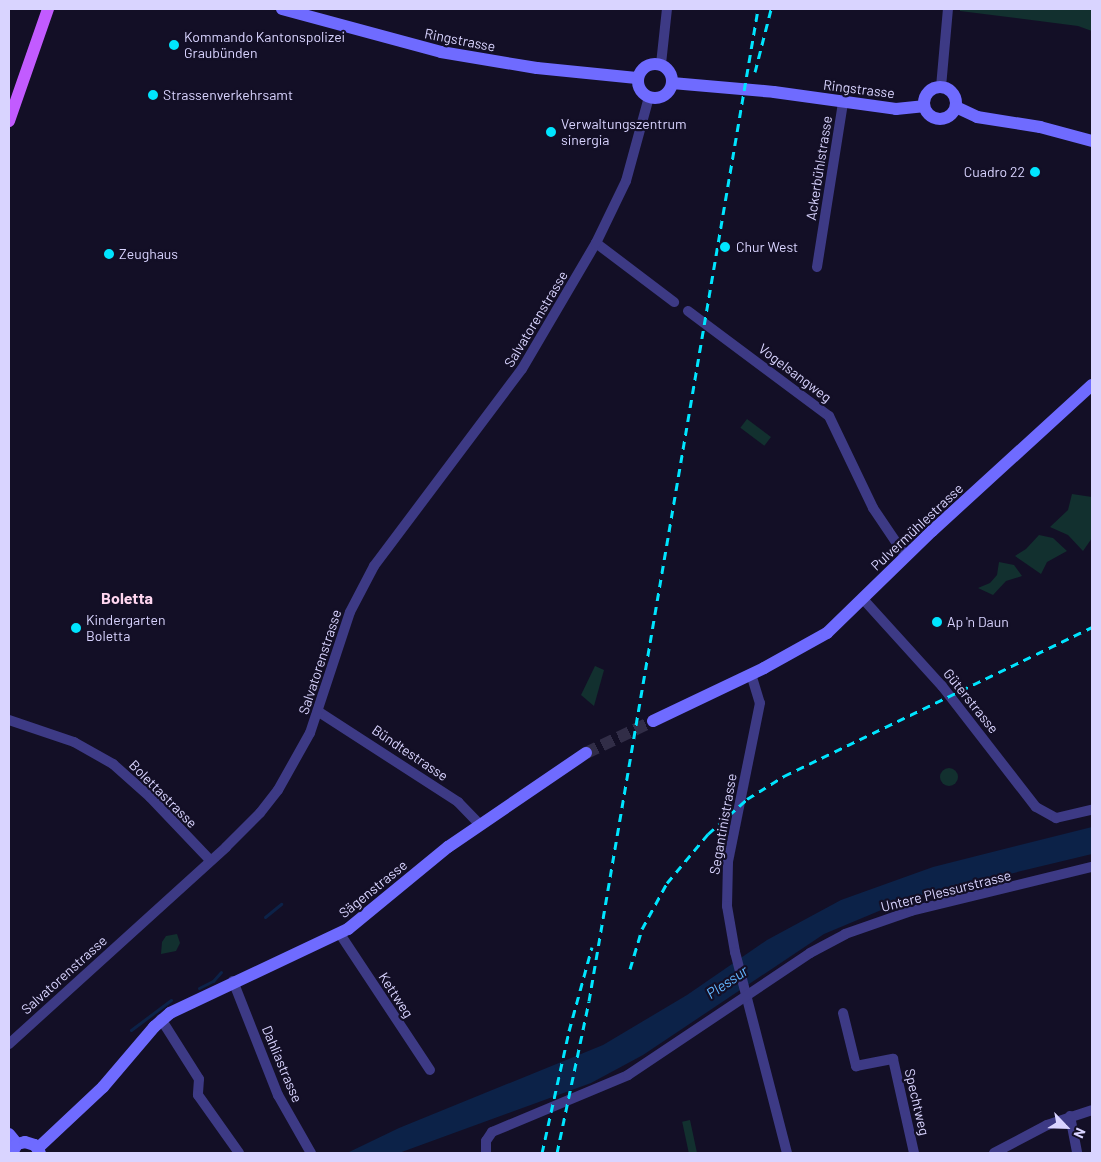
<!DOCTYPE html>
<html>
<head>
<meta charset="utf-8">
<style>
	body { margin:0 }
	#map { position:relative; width:1101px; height:1162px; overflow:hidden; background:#130f26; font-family:Barlow,sans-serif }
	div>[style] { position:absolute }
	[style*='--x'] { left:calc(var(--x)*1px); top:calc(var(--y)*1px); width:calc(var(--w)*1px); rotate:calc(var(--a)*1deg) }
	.green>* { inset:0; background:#12302f; transform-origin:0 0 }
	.round { border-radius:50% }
	.water>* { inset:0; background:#0c2248 }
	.stream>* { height:3px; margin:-1.5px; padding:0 1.5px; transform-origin:1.5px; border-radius:1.5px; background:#0c2248 }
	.secondary-tunnel>* { height:12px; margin-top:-6px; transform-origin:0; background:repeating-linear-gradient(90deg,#312d47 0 12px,transparent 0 18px) }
	.street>* { height:10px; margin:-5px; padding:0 5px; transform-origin:5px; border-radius:5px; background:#3d3a85 }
	.secondary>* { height:12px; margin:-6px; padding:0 6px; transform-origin:6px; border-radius:6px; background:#6f6bff }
	.secondary>.ring { margin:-6px; padding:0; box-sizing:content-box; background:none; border:12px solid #6f6bff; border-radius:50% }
	.primary>* { height:12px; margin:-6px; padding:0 6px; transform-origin:6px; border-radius:6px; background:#c25bff }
	.rail>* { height:3px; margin-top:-1.5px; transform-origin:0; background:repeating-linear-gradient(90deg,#00e5ff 0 8px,transparent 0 14px) }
	.dots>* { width:14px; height:14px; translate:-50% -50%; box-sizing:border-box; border:2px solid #130f26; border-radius:50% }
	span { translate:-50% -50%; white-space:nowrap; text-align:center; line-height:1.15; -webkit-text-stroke:4.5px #130f26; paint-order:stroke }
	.poi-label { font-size:14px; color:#d9d4ff }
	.left { translate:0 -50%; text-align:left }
	.right { translate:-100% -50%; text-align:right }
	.street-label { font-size:14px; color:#d9d4ff }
	.water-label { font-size:15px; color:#62b6ff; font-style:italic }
	.quarter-label { font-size:16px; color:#ffd6f0; font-weight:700 }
	.frame { position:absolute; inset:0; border:10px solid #d9d4ff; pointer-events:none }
	.north { position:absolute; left:1041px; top:1102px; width:50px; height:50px; -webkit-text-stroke:4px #130f26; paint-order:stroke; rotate:114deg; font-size:14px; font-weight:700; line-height:20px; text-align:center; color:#d9d4ff }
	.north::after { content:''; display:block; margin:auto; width:18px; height:22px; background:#d9d4ff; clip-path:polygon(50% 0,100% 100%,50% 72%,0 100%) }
</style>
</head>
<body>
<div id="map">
	<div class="green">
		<div style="clip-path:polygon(960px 9px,1092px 9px,1092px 31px,1078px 26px,960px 11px)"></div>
		<div style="left:747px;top:419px;width:30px;height:11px;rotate:37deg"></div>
		<div style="clip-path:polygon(1072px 494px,1092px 497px,1092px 538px,1083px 551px,1068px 535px,1050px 527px,1068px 510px)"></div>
		<div style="clip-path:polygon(1039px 535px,1053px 538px,1067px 551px,1047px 562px,1041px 574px,1015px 556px,1026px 549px)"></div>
		<div style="clip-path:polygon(999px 562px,1014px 565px,1022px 576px,1006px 581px,993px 595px,978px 588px,990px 583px,997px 575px)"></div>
		<div style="clip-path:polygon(595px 666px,604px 670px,594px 706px,581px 695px)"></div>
		<div class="round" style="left:940px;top:768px;width:18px;height:18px"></div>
		<div style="clip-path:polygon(177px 934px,180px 943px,176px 951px,161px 954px,162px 942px,166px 936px)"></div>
		<div style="left:690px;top:1120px;width:34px;height:8px;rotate:78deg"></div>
	</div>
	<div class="water">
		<div style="clip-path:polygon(1092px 827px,1092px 854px,910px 898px,824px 934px,643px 1055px,591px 1083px,399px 1153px,347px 1153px,399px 1128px,603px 1045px,687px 995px,767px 940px,841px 900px,933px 867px)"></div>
	</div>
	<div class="stream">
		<div style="--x:265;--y:917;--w:21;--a:-39"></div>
		<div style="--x:199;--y:988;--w:16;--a:-27"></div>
		<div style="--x:213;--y:981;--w:12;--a:-48"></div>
		<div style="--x:131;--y:1030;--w:50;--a:-36.9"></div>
	</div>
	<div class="secondary-tunnel">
		<div style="--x:586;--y:753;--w:74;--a:-25.5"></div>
	</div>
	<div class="street">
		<div style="--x:661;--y:64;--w:55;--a:-83.8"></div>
		<div style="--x:941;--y:87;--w:78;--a:-84.9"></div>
		<div style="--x:596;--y:243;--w:98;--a:37.1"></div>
		<div style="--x:817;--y:267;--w:166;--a:-81"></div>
		<div style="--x:688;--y:311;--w:176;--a:36.7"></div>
		<div style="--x:829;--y:416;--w:102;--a:64.4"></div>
		<div style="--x:873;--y:508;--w:59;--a:56"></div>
		<div style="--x:863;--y:599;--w:118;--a:47.8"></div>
		<div style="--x:942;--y:686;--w:153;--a:52.2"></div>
		<div style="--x:1036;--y:807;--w:23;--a:29"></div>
		<div style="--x:1056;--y:818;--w:37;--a:-13"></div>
		<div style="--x:751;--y:674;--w:30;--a:73"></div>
		<div style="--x:760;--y:703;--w:162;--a:101.4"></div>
		<div style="--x:728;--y:862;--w:44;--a:91.3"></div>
		<div style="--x:727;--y:906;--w:47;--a:80.1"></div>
		<div style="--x:735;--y:952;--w:208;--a:75.5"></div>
		<div style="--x:319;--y:712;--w:166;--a:32.9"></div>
		<div style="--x:458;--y:802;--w:30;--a:46"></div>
		<div style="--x:9;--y:720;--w:69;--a:18.7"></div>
		<div style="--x:74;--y:742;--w:45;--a:29.4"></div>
		<div style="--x:113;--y:764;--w:50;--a:41.7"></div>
		<div style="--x:150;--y:797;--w:88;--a:46.4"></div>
		<div style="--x:340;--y:934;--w:163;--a:56.5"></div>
		<div style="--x:233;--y:981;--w:123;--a:68.5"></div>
		<div style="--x:278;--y:1095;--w:67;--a:60.4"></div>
		<div style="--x:843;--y:1013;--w:55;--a:76.2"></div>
		<div style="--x:856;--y:1066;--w:38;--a:-11"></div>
		<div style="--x:893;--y:1059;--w:96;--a:77.4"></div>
		<div style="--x:161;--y:1019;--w:71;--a:57.7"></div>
		<div style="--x:199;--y:1079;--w:16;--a:94"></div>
		<div style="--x:198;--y:1095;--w:71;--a:54.7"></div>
		<div style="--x:9;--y:1044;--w:293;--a:-42.2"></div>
		<div style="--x:226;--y:847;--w:48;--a:-45"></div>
		<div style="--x:260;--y:813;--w:29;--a:-52"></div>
		<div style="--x:278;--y:790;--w:65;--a:-60.7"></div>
		<div style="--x:310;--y:733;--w:127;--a:-71.7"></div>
		<div style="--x:350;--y:612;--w:52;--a:-62.4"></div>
		<div style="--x:374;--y:566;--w:246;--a:-53.1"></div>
		<div style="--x:522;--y:369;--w:146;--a:-59.6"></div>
		<div style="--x:596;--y:243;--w:69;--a:-64.2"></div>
		<div style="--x:626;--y:181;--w:87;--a:-74.7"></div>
		<div style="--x:1070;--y:1116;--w:38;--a:79"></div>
		<div style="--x:486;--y:1153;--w:12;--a:-90"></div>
		<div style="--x:486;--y:1141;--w:11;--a:-56"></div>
		<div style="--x:492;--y:1132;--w:147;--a:-22.7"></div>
		<div style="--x:628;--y:1075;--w:219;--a:-33.8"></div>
		<div style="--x:810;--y:953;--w:40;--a:-28"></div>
		<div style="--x:845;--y:934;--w:70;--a:-19.2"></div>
		<div style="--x:911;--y:911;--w:186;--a:-13.7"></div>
		<div style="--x:994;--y:1153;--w:60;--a:-27.8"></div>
		<div style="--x:1047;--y:1125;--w:47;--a:-18.4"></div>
	</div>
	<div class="secondary">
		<div style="--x:282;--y:9;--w:165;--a:15.1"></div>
		<div style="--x:441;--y:52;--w:97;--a:9.5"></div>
		<div style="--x:537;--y:68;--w:100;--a:5.7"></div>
		<div class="ring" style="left:638px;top:64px;width:22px;height:22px"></div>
		<div style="--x:672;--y:83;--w:102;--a:5"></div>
		<div style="--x:774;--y:92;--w:123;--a:7.9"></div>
		<div style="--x:896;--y:109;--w:27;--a:-6"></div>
		<div class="ring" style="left:924px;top:87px;width:20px;height:20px"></div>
		<div style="--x:956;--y:107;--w:23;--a:25"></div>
		<div style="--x:977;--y:117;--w:64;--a:9"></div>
		<div style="--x:1040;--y:127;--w:54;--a:15.1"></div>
		<div style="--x:653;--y:721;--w:123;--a:-25.5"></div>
		<div style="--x:764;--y:668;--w:72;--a:-29.1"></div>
		<div style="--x:827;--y:633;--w:146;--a:-44.2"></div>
		<div style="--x:932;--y:531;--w:217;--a:-42.4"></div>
		<div style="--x:9;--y:1134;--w:13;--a:51"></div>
		<div style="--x:38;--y:1148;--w:89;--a:-43.2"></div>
		<div style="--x:103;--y:1087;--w:79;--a:-49.6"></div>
		<div style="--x:154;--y:1027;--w:21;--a:-41"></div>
		<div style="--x:170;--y:1013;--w:197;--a:-25.3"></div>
		<div style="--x:348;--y:929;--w:129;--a:-39.4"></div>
		<div style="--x:448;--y:847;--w:167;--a:-34.3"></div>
		<div style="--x:12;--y:1153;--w:10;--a:-61"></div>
		<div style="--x:17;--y:1144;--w:8;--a:-14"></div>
		<div style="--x:25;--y:1142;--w:10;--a:17"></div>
		<div style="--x:35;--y:1145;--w:9;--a:58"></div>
	</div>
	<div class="primary">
		<div style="--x:9;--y:121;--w:119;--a:-70.8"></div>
	</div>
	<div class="rail">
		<div style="--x:755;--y:72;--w:65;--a:-75.7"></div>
		<div style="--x:630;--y:969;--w:42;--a:-73.3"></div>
		<div style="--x:642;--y:929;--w:52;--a:-61.5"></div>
		<div style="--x:667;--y:883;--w:64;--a:-50.1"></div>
		<div style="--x:708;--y:834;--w:52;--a:-41.9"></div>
		<div style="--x:747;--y:799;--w:44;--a:-31.9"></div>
		<div style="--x:784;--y:776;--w:342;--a:-25.8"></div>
		<div style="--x:542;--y:1153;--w:125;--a:-77.5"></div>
		<div style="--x:569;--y:1031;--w:87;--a:-74.7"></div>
		<div style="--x:557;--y:1153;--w:155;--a:-78.1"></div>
		<div style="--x:589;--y:1001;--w:1006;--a:-80.33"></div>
	</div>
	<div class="dots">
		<div style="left:174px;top:45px;background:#00e5ff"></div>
		<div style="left:153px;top:95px;background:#00e5ff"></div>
		<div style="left:551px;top:132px;background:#00e5ff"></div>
		<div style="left:1035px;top:172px;background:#00e5ff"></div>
		<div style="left:725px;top:247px;background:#00e5ff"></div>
		<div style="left:109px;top:254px;background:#00e5ff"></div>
		<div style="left:937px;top:622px;background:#00e5ff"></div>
		<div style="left:76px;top:628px;background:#00e5ff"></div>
	</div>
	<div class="poi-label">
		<span class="left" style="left:184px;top:45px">Kommando Kantonspolizei<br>Graubünden</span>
		<span class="left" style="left:163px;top:95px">Strassenverkehrsamt</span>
		<span class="left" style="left:561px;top:132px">Verwaltungszentrum<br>sinergia</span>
		<span class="right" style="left:1025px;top:172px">Cuadro 22</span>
		<span class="left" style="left:736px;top:247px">Chur West</span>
		<span class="left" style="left:119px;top:254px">Zeughaus</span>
		<span class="left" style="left:86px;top:628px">Kindergarten<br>Boletta</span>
		<span class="left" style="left:947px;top:622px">Ap 'n Daun</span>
	</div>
	<div class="street-label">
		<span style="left:460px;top:40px;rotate:11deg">Ringstrasse</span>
		<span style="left:859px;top:89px;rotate:7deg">Ringstrasse</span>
		<span style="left:819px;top:168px;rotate:-81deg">Ackerbühlstrasse</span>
		<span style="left:536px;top:319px;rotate:-59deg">Salvatorenstrasse</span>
		<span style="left:795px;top:373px;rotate:37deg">Vogelsangweg</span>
		<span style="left:917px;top:527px;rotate:-43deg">Pulvermühlestrasse</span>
		<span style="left:320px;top:662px;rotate:-72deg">Salvatorenstrasse</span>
		<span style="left:971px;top:701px;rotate:51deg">Güterstrasse</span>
		<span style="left:410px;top:753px;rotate:34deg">Bündtestrasse</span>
		<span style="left:163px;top:794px;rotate:45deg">Bolettastrasse</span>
		<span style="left:723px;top:824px;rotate:-80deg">Segantinistrasse</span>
		<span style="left:373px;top:889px;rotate:-39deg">Sägenstrasse</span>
		<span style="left:946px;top:891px;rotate:-14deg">Untere Plessurstrasse</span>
		<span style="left:64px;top:975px;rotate:-42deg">Salvatorenstrasse</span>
		<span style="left:396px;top:995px;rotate:57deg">Kettweg</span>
		<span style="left:282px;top:1064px;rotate:67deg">Dahliastrasse</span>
		<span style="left:917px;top:1102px;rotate:77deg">Spechtweg</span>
	</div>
	<div class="water-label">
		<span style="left:727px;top:982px;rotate:-34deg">Plessur</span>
	</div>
	<div class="quarter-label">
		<span style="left:127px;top:598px">Boletta</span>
	</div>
	<div class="frame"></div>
	<div class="north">N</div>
</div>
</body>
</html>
